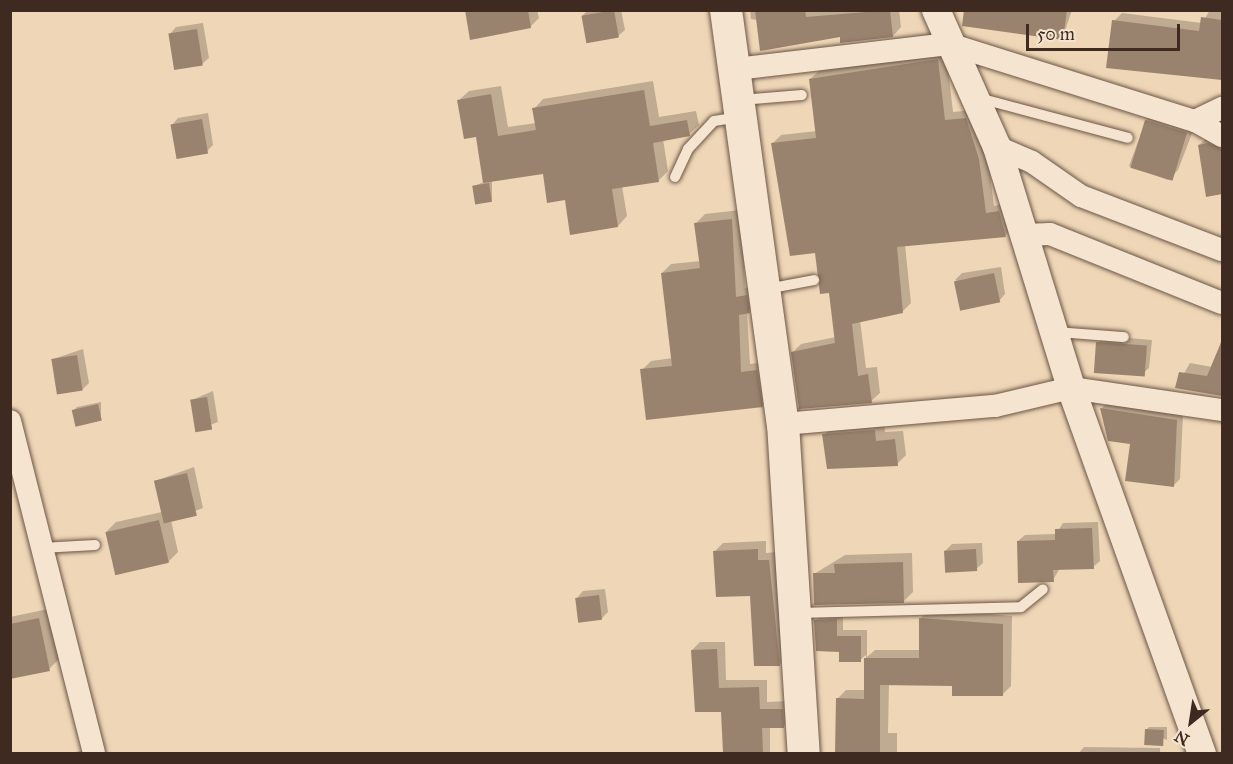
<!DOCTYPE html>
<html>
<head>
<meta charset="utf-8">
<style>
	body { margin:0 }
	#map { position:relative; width:1233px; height:764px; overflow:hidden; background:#efd6b6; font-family:"IM FELL Great Primer",serif }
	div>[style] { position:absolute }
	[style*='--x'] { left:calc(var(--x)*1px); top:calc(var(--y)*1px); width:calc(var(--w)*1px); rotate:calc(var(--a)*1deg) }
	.shadow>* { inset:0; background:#0003; transform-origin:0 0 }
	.building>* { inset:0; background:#9a836e; transform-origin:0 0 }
	.roads { filter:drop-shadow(0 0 2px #6a5546) drop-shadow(0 0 2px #6a5546) }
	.service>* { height:10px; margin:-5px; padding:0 5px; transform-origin:5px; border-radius:5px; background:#f5e4d0 }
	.minor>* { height:22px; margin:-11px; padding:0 11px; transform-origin:11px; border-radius:11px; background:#f5e4d0 }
	.tertiary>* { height:28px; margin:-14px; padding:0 14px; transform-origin:14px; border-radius:14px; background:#f5e4d0 }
	.secondary>* { height:32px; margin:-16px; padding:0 16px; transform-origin:16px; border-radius:16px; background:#f5e4d0 }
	span { translate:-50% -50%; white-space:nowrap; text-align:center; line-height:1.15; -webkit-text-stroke:5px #f5e4d0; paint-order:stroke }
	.frame { position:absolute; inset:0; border:12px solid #3e2a20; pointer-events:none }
	.north { position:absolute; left:1161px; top:692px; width:60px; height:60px; -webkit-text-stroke:4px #f5e4d0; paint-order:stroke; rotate:210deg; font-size:16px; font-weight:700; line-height:24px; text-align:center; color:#3e2a20 }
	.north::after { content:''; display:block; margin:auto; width:21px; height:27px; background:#3e2a20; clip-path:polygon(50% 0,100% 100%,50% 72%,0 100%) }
	.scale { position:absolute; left:1026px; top:24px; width:154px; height:27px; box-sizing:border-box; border:3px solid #3e2a20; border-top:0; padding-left:8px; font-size:18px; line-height:21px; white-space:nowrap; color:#3e2a20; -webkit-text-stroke:4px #f5e4d0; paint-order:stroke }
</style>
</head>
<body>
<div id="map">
	<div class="shadow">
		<div style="clip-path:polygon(466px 10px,537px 10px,539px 18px,530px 27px)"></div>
		<div style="clip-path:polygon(588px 10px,621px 10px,625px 30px,618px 36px,582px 16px)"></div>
		<div style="clip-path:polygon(750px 10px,899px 10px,901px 27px,893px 36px,841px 35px,751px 19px)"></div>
		<div style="clip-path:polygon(956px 10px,1072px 10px,1062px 39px)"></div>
		<div style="clip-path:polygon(1210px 10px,1222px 11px,1222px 78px,1108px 67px,1114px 21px,1122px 13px,1202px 23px)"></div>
		<div style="clip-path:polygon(203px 23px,209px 58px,202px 64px,170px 34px,176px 27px)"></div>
		<div style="clip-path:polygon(946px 51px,953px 112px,974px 110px,987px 150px,994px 206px,1008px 203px,1014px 227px,1006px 235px,905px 245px,911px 303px,903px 311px,860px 320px,866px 368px,877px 367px,880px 393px,871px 401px,793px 352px,801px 344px,836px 337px,830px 291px,773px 143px,781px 135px,817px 131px,810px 79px,819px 71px)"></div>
		<div style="clip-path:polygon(653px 81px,659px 117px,696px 111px,699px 125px,689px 134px,663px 139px,668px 171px,659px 180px,622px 186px,627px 216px,618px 226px,566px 199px,544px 172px,492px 180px,492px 200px,474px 186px,484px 182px,477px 136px,459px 100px,469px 91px,501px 86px,508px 127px,536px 123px,534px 109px,543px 99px)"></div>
		<div style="clip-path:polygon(1156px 110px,1196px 123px,1178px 170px,1168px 180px,1129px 166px,1146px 120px)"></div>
		<div style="clip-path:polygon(208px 113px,213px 145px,207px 151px,172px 125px,178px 118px)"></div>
		<div style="clip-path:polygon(1206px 139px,1222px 142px,1222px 193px,1207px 195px,1199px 145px)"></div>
		<div style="clip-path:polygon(741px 210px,745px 288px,756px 287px,758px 303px,747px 312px,750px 364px,766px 362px,771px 397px,762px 406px,642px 370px,651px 361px,673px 358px,662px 273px,671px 264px,701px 261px,696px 223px,705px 214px)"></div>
		<div style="clip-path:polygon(1001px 267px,1005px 294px,999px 301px,955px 280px,962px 273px)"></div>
		<div style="clip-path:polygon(1104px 336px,1152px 340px,1149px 368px,1142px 374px,1098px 343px)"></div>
		<div style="clip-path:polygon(1222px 340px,1222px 395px,1176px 387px,1190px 363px,1212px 367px)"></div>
		<div style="clip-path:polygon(83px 349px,89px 383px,82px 390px,53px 359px)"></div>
		<div style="clip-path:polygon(213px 391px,218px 422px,197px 430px,192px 400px)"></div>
		<div style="clip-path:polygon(101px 402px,101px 420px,74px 410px,77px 407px)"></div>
		<div style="clip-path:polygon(1108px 402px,1183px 413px,1180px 479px,1173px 486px,1102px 408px)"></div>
		<div style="clip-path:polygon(884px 421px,885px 432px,903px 431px,906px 455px,897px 464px,824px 435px,833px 426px)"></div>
		<div style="clip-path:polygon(194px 467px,203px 508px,171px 520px,178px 552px,168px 562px,106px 532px,116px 522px,162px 512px,155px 481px)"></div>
		<div style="clip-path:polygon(1098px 522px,1100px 561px,1093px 567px,1060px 568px,1053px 580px,1018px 541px,1025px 535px,1056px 534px,1063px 523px)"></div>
		<div style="clip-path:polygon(766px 541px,766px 553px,778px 552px,788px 656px,780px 664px,751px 594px,714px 552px,723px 543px)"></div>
		<div style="clip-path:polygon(982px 543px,983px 563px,976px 569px,945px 551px,952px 544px)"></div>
		<div style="clip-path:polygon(912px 553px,913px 592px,904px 601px,814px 574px,845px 555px)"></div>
		<div style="clip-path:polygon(605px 589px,608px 612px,601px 619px,577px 598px,583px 591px)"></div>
		<div style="clip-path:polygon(48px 609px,59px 659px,49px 669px,10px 677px,10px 617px)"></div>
		<div style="clip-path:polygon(930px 609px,1012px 616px,1011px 686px,1002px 695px,953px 685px,889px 684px,888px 733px,897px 733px,897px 754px,837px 754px,837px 699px,846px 690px,866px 690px,866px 655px,860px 660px,840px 650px,815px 621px,822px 614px,843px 613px,843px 630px,867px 630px,867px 657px,875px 650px,921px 650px,921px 618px)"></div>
		<div style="clip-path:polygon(700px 642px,725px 642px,726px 680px,767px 680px,767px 702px,790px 701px,791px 718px,784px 726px,770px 727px,770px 754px,724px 754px,722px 710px,696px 711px,692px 650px)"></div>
		<div style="clip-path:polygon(1149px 727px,1167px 727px,1167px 740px,1146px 730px)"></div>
		<div style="clip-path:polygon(1084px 747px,1160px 748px,1160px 754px,1078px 754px)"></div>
		<div style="clip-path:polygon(89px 749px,90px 754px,67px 754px)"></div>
		<div style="left:939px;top:753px;width:57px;height:1px"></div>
	</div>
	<div class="building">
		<div style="clip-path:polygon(465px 10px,528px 10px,531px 28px,470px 40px)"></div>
		<div style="left:614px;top:10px;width:28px;height:33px;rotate:80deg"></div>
		<div style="clip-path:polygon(755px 10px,805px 10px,806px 17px,890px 10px,893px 37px,840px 43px,840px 37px,760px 51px)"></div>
		<div style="clip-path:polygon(964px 10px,1067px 10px,1063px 40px,962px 26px)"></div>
		<div style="clip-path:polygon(1201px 17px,1222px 20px,1222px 80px,1106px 68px,1112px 20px,1199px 31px)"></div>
		<div style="left:197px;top:29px;width:37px;height:29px;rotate:81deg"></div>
		<div style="clip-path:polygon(938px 59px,945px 120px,966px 118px,979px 159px,986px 213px,999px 211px,1006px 237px,897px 247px,903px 313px,852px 324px,858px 376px,868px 374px,872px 403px,799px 409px,791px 352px,835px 343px,829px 293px,820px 294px,815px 253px,790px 256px,771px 143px,816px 138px,809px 79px)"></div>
		<div style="clip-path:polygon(644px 90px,650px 126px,687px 120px,690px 136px,653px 143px,659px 182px,612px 189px,618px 227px,570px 235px,565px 200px,547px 203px,543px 174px,483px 183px,476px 137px,464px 139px,457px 100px,491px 94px,498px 136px,536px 130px,532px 108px)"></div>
		<div style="left:202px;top:119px;width:35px;height:32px;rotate:80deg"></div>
		<div style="left:1145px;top:120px;width:44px;height:50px;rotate:17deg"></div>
		<div style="clip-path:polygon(1208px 143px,1222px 149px,1222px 194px,1206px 197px,1198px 145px)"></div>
		<div style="left:489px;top:183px;width:19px;height:17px;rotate:81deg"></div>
		<div style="clip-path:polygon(732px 219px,736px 297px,747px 295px,750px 313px,739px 315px,741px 372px,757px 370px,763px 407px,646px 420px,640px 369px,672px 366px,661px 273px,700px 268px,694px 223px)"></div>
		<div style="left:994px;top:273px;width:30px;height:41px;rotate:78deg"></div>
		<div style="clip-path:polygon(1222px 340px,1222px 396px,1175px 388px,1179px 372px,1207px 376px)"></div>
		<div style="left:1096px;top:342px;width:51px;height:31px;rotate:4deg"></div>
		<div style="left:77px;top:355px;width:36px;height:26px;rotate:81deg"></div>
		<div style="left:207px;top:397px;width:33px;height:17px;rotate:81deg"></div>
		<div style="left:98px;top:404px;width:17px;height:27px;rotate:77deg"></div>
		<div style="clip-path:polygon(1100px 408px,1177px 420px,1174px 487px,1125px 481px,1130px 444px,1108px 441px)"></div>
		<div style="clip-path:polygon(875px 430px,876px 441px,895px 439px,898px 466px,827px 469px,822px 434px)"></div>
		<div style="left:187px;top:473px;width:44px;height:34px;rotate:77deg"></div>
		<div style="left:159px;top:520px;width:44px;height:55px;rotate:77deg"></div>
		<div style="clip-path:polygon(1092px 528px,1094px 569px,1053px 570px,1054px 582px,1018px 583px,1017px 541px,1055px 540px,1055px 529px)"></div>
		<div style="clip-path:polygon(758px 549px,758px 560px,769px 560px,780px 666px,754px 666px,750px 596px,716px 597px,713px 551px)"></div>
		<div style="left:976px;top:549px;width:22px;height:32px;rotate:87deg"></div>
		<div style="clip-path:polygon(903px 562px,904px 603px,814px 605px,813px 573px,835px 573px,834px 564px)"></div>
		<div style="left:599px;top:595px;width:25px;height:24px;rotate:83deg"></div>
		<div style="clip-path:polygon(39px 618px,50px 671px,10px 679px,10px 624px)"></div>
		<div style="clip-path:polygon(919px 618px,1003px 624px,1003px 696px,952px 696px,952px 686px,880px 685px,880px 753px,835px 753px,836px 698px,864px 699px,864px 658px,919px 658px)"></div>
		<div style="clip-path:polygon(837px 619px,837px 636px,861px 636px,861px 662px,839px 662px,839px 652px,816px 651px,814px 620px)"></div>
		<div style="clip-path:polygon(717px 649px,719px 688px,759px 687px,760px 709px,783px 709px,784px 728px,762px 728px,763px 753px,723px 753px,721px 712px,695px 712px,691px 650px)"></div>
		<div style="left:1145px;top:729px;width:19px;height:16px;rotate:3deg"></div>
	</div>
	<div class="roads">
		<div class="service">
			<div style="--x:979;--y:98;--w:154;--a:15"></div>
			<div style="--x:741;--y:100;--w:61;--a:-4.7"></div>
			<div style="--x:675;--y:177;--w:31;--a:-65"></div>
			<div style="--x:688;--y:149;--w:38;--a:-47"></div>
			<div style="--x:714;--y:121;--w:25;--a:-9"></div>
			<div style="--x:767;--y:289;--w:48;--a:-10.8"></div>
			<div style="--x:1057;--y:332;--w:67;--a:4.3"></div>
			<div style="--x:41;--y:548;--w:54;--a:-3.2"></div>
			<div style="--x:797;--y:613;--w:224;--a:-1.5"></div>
			<div style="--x:1021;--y:607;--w:28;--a:-39"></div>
		</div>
		<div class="minor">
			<div style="--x:736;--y:69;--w:214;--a:-6.7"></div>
			<div style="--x:949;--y:44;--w:258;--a:17.4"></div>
			<div style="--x:1195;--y:121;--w:30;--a:-26"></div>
			<div style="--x:1195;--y:121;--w:31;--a:29"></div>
			<div style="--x:997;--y:147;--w:38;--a:23"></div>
			<div style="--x:1032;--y:162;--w:60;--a:34.8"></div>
			<div style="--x:1081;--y:196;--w:151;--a:21"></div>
			<div style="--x:1024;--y:235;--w:26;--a:-2"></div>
			<div style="--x:1050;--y:234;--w:185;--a:21.9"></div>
			<div style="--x:10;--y:421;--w:343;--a:75.8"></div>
			<div style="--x:783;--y:424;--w:213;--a:-4.9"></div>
			<div style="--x:995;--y:406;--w:78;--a:-13.3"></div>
			<div style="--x:1071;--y:388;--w:153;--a:8.3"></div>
		</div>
		<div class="tertiary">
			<div style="--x:936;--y:10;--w:150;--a:66"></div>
			<div style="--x:997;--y:147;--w:252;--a:72.9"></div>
			<div style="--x:1071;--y:388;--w:389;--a:70.3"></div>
		</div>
		<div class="secondary">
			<div style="--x:726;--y:10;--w:418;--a:82.2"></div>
			<div style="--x:783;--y:424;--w:331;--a:86.4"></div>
		</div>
	</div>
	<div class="frame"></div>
	<div class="north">N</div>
	<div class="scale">50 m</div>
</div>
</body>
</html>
